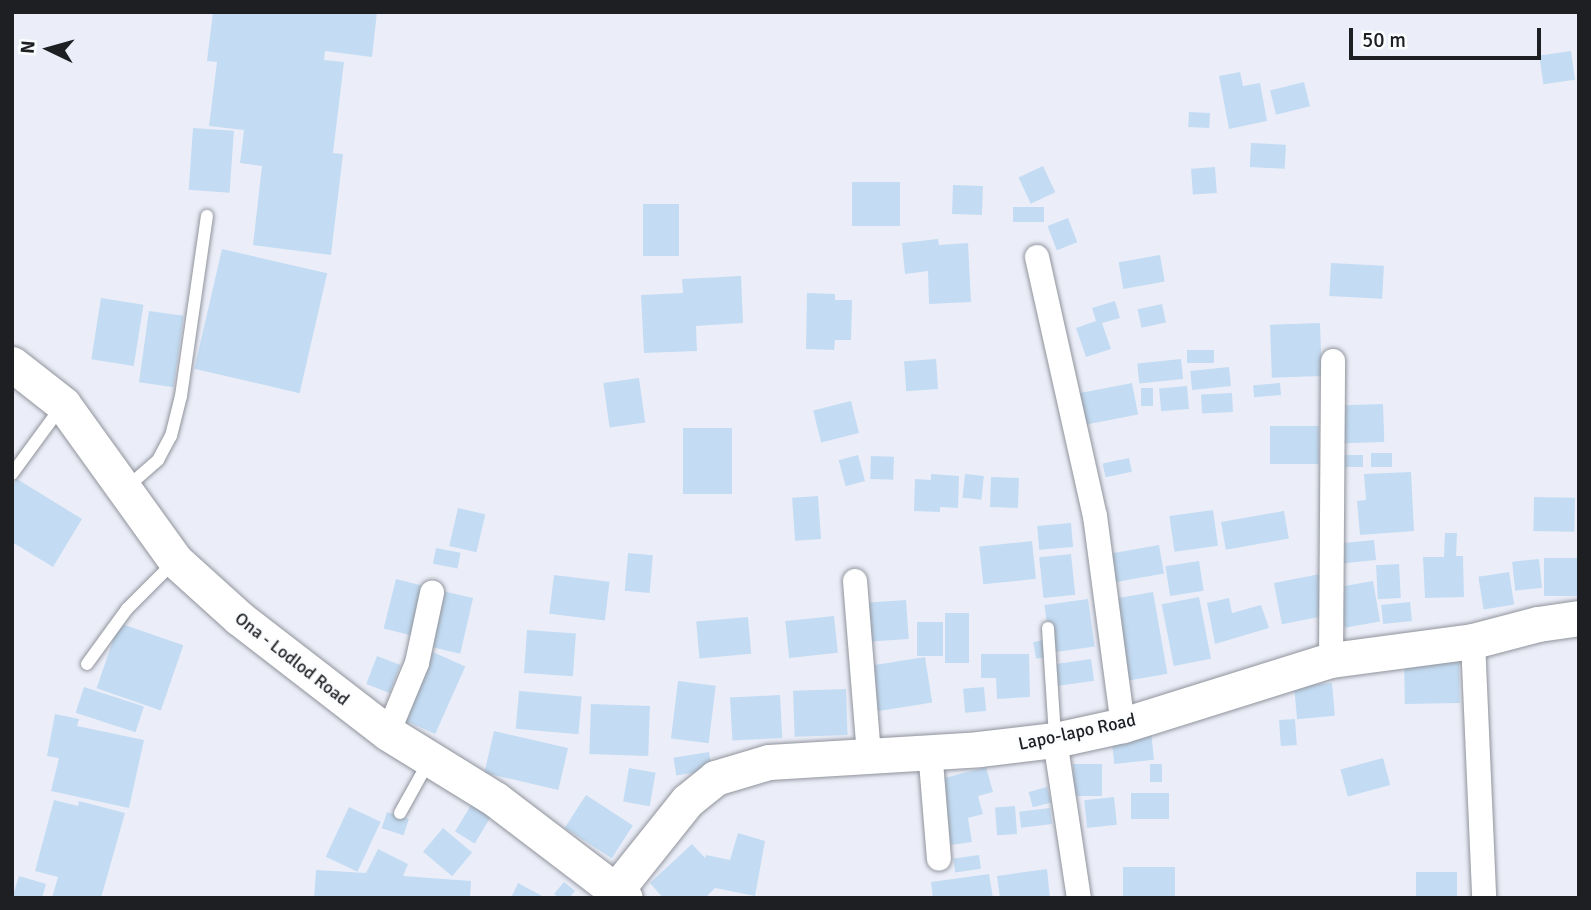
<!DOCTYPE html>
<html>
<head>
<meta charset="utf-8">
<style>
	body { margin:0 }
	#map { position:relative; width:1591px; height:910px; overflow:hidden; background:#ebeef8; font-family:Signika,sans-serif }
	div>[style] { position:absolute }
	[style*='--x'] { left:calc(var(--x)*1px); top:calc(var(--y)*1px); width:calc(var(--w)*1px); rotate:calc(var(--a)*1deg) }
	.building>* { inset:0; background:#c3dcf3; transform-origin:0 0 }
	.roads { filter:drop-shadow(0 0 2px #90939b) drop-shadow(0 0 2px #90939b) }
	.lane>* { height:12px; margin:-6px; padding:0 6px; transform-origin:6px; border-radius:6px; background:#fff }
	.street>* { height:24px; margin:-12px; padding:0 12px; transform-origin:12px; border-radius:12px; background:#fff }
	.secondary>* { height:35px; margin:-17.5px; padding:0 17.5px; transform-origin:17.5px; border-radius:17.5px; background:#fff }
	span { translate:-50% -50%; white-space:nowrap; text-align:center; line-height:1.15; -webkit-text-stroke:5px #fbfcfe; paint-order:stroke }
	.street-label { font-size:18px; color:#1d1f22 }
	.frame { position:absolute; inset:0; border:14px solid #1d1f22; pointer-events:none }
	.north { position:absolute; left:14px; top:14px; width:70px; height:70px; -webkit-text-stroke:5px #fbfcfe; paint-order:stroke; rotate:275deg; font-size:19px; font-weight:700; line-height:28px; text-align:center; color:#1d1f22 }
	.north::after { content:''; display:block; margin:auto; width:24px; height:32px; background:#1d1f22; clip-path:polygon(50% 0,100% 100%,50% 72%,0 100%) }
	.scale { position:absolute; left:1349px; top:28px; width:192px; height:32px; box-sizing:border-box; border:4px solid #1d1f22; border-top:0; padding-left:9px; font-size:21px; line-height:24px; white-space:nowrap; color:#1d1f22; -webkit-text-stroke:5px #fbfcfe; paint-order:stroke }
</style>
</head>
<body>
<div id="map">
	<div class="building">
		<div style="clip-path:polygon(213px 12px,377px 12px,372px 57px,325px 51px,324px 60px,344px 62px,333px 153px,343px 154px,331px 255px,253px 245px,262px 166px,240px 163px,244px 130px,209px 126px,217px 62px,207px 61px)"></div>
		<div style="left:1571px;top:51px;width:29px;height:32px;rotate:82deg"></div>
		<div style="clip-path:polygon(1240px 72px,1243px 86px,1260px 83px,1267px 121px,1229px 129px,1219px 76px)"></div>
		<div style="left:1304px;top:82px;width:25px;height:35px;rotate:76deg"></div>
		<div style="left:1189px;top:112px;width:21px;height:15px;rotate:3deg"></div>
		<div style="left:193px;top:128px;width:41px;height:62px;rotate:4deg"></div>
		<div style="left:1251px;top:143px;width:35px;height:24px;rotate:3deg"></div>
		<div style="left:1043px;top:166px;width:29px;height:27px;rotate:65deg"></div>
		<div style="left:1215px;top:167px;width:26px;height:24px;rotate:86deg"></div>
		<div style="left:852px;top:182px;width:48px;height:44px"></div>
		<div style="left:953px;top:185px;width:30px;height:29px;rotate:2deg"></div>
		<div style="left:643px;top:204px;width:36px;height:52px"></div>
		<div style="left:1013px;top:207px;width:31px;height:15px"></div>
		<div style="left:1068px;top:218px;width:26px;height:22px;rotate:69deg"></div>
		<div style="clip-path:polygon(938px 239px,939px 245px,968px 243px,971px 302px,929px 304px,928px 271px,905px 274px,902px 243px)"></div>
		<div style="left:222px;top:249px;width:108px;height:123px;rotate:13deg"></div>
		<div style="left:1160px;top:255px;width:27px;height:42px;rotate:80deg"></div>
		<div style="left:1331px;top:263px;width:53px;height:33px;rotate:3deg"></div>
		<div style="clip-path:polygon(741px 276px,743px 323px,696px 326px,697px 351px,644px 353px,641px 295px,683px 293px,682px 279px)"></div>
		<div style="clip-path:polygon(807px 293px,835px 294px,835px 300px,852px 300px,851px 340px,835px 340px,834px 350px,806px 349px)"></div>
		<div style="left:101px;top:298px;width:43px;height:62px;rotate:9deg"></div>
		<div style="clip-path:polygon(1115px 301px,1120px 318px,1102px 323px,1111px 349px,1086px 357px,1076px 328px,1096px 321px,1092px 308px)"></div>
		<div style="left:1162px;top:304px;width:19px;height:25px;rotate:78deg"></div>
		<div style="left:149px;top:311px;width:35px;height:72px;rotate:8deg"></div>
		<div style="left:1320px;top:323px;width:53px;height:50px;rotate:88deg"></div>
		<div style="left:1187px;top:350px;width:27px;height:13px"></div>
		<div style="left:936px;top:359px;width:30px;height:32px;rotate:86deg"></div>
		<div style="left:1181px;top:359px;width:20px;height:44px;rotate:84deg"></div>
		<div style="left:1229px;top:367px;width:19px;height:39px;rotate:84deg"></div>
		<div style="left:639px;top:378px;width:45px;height:36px;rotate:82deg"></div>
		<div style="left:1132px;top:383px;width:32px;height:58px;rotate:79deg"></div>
		<div style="left:1280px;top:383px;width:12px;height:27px;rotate:85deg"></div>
		<div style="left:1187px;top:386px;width:23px;height:28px;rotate:85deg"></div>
		<div style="left:1141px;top:388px;width:12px;height:18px"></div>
		<div style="left:1232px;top:393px;width:19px;height:31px;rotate:87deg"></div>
		<div style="left:851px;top:401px;width:33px;height:39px;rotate:76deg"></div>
		<div style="left:1383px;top:404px;width:38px;height:46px;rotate:88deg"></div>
		<div style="left:1319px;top:426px;width:38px;height:49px;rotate:90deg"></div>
		<div style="left:683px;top:428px;width:49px;height:66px"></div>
		<div style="left:1371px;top:453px;width:21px;height:14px"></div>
		<div style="left:858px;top:455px;width:27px;height:20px;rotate:75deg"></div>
		<div style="left:1340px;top:455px;width:23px;height:12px"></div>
		<div style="left:871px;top:456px;width:23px;height:23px;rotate:2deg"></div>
		<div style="left:1129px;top:458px;width:14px;height:27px;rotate:78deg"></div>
		<div style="clip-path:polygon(1411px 472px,1414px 531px,1360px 535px,1357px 501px,1366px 500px,1364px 474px)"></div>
		<div style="clip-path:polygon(931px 474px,959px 476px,958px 508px,940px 507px,940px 512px,914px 511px,915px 479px,931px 480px)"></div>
		<div style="left:965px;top:474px;width:19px;height:24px;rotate:6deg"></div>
		<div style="left:991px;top:477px;width:28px;height:30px;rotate:2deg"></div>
		<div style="clip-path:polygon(17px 479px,82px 519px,53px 567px,12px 542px,12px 487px)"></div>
		<div style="left:818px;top:496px;width:43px;height:26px;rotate:86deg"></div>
		<div style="left:1534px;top:497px;width:41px;height:34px;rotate:1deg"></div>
		<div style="left:458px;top:508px;width:28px;height:39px;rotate:13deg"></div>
		<div style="left:1213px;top:510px;width:36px;height:44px;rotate:82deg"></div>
		<div style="left:1284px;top:511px;width:28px;height:64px;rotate:80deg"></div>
		<div style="left:1071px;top:523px;width:24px;height:34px;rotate:85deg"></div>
		<div style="clip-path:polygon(1445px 533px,1457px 533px,1456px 556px,1463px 556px,1464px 597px,1425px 598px,1423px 557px,1444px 557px)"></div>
		<div style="left:1374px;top:540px;width:20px;height:37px;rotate:84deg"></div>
		<div style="left:1032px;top:541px;width:38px;height:53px;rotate:84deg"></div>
		<div style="left:1159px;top:545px;width:29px;height:53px;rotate:80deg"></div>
		<div style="left:436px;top:548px;width:25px;height:16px;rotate:11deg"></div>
		<div style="left:628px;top:553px;width:25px;height:38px;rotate:5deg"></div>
		<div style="left:1071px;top:554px;width:41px;height:32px;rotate:84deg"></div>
		<div style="left:1579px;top:558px;width:38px;height:35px;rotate:90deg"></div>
		<div style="left:1539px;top:559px;width:29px;height:27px;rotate:84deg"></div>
		<div style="left:1199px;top:561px;width:30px;height:34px;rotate:81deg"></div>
		<div style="left:1399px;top:564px;width:34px;height:23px;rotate:87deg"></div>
		<div style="left:1509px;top:572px;width:33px;height:31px;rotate:81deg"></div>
		<div style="left:1320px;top:574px;width:42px;height:47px;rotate:79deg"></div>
		<div style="left:554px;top:575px;width:56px;height:39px;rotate:7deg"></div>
		<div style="left:396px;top:579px;width:37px;height:51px;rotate:14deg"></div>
		<div style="left:1373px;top:581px;width:41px;height:36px;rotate:80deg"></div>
		<div style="left:438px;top:590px;width:36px;height:57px;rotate:13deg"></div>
		<div style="left:1153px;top:592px;width:83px;height:41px;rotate:80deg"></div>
		<div style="left:1199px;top:597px;width:63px;height:38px;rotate:79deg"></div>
		<div style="clip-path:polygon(1229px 598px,1232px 613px,1261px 605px,1269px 628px,1215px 644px,1207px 603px)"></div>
		<div style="left:1088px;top:599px;width:48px;height:44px;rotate:82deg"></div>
		<div style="left:906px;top:600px;width:39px;height:48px;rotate:86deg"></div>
		<div style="left:1410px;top:602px;width:19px;height:29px;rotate:84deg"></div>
		<div style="left:969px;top:613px;width:50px;height:24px;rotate:90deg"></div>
		<div style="left:834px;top:616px;width:37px;height:49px;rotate:84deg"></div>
		<div style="left:748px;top:617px;width:37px;height:52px;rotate:85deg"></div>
		<div style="left:917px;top:622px;width:26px;height:34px"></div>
		<div style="left:119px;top:623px;width:68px;height:69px;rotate:19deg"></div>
		<div style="left:527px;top:630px;width:49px;height:43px;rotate:4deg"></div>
		<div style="left:1044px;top:640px;width:17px;height:11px;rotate:80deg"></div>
		<div style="left:426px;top:649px;width:43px;height:74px;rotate:24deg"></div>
		<div style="clip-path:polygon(981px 654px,1029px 654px,1030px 697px,997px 699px,996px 678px,981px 678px)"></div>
		<div style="left:377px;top:656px;width:25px;height:30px;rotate:21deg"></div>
		<div style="left:1459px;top:656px;width:47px;height:55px;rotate:89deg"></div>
		<div style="left:925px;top:657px;width:46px;height:62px;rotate:81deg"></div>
		<div style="left:1091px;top:659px;width:22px;height:39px;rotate:82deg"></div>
		<div style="left:678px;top:681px;width:38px;height:58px;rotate:7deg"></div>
		<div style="left:1332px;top:683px;width:33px;height:38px;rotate:85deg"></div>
		<div style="left:84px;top:687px;width:63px;height:27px;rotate:18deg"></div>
		<div style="left:984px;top:687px;width:24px;height:21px;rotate:85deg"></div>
		<div style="left:846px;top:689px;width:46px;height:53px;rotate:88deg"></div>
		<div style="left:519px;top:691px;width:63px;height:38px;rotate:5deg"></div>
		<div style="left:780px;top:695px;width:43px;height:50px;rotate:87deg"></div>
		<div style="left:591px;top:704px;width:59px;height:50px;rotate:2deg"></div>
		<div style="clip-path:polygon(55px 714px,79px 719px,77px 726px,144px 740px,129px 808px,51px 791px,59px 758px,47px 756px)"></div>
		<div style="left:1295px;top:719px;width:26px;height:16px;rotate:86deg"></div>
		<div style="left:494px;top:731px;width:76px;height:43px;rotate:13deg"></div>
		<div style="left:1151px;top:731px;width:29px;height:40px;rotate:84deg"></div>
		<div style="left:709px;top:752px;width:18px;height:36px;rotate:81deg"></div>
		<div style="left:1383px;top:758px;width:28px;height:44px;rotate:75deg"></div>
		<div style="left:1073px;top:764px;width:29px;height:32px"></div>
		<div style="left:1150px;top:764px;width:12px;height:18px"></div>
		<div style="clip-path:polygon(986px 767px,993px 792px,978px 796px,983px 814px,968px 818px,972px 842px,951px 845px,941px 779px)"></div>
		<div style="left:629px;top:768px;width:27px;height:34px;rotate:10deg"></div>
		<div style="left:1047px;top:787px;width:16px;height:19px;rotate:75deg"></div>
		<div style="left:1131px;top:793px;width:38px;height:26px"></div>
		<div style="left:586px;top:795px;width:56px;height:39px;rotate:33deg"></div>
		<div style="left:1114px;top:797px;width:28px;height:30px;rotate:84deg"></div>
		<div style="clip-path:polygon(54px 800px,78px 806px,79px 801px,125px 813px,101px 898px,52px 898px,58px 877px,35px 871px)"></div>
		<div style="left:471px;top:805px;width:23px;height:31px;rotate:31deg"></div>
		<div style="left:1015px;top:806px;width:28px;height:20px;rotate:86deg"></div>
		<div style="left:349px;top:807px;width:35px;height:55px;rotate:25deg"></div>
		<div style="left:1050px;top:808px;width:16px;height:31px;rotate:83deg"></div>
		<div style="left:387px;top:812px;width:23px;height:17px;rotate:18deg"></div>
		<div style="left:443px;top:828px;width:38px;height:31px;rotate:40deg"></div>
		<div style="clip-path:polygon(738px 833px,765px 841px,755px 896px,715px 888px,705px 898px,663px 898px,650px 883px,692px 844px,705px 858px,706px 855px,730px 860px)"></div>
		<div style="clip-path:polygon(378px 849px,408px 864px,403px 876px,471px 881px,470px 898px,314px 898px,316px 870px,366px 873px)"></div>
		<div style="left:979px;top:855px;width:14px;height:26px;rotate:82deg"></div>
		<div style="left:1123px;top:867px;width:52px;height:31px"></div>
		<div style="clip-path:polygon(1047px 869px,1050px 898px,1000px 898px,997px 876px)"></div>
		<div style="left:1416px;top:872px;width:41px;height:26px"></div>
		<div style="clip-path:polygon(989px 874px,993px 898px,933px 898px,931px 882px)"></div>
		<div style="clip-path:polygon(19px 876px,46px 884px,42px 898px,12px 898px)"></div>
		<div style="clip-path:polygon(564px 882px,575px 891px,569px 898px,559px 898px,554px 894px)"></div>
		<div style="clip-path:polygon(518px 883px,546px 898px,511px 898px)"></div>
	</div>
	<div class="roads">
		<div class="lane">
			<div style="--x:12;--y:474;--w:83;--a:-53.8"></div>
			<div style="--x:126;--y:488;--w:43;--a:-41.2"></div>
			<div style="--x:158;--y:460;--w:27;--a:-62"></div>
			<div style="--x:171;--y:436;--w:41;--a:-76"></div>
			<div style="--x:181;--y:396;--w:182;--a:-81.8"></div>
			<div style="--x:1048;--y:628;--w:108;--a:86.3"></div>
			<div style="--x:87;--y:664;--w:68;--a:-54"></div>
			<div style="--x:127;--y:609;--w:65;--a:-45"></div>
			<div style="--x:400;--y:813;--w:60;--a:-60.9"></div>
		</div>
		<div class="street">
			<div style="--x:1037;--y:257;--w:265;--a:77.4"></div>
			<div style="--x:1095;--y:516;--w:211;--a:82.4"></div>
			<div style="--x:855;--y:581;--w:174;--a:85.4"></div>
			<div style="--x:1473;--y:641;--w:257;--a:87.5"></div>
			<div style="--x:1331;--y:660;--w:299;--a:-89.6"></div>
			<div style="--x:388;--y:733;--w:76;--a:-67.5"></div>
			<div style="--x:417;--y:663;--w:72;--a:-77.9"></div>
			<div style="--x:1055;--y:740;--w:160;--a:81.4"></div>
			<div style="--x:930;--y:750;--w:109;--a:85.3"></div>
		</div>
		<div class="secondary">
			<div style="--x:12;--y:364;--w:65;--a:38.1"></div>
			<div style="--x:63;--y:404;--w:193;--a:54.3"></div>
			<div style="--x:176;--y:561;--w:85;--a:42.1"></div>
			<div style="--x:239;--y:618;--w:188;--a:37.7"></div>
			<div style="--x:388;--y:733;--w:126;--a:31.7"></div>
			<div style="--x:495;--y:799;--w:163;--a:37.3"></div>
			<div style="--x:616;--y:890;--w:114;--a:-51.4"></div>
			<div style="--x:687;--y:801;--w:36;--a:-39"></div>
			<div style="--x:715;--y:778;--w:56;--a:-16.5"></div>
			<div style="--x:769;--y:762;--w:210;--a:-3.5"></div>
			<div style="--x:979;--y:749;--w:77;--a:-6.8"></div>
			<div style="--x:1055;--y:740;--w:70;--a:-12.4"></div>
			<div style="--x:1123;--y:725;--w:218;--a:-17.4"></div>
			<div style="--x:1331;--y:660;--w:143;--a:-7.6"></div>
			<div style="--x:1473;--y:641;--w:67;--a:-14.7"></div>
			<div style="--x:1538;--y:624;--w:41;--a:-8.3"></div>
		</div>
	</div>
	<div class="street-label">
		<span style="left:292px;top:659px;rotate:38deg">Ona - Lodlod Road</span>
		<span style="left:1077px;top:732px;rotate:-12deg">Lapo-lapo Road</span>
	</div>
	<div class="frame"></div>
	<div class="north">N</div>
	<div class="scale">50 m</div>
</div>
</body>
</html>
